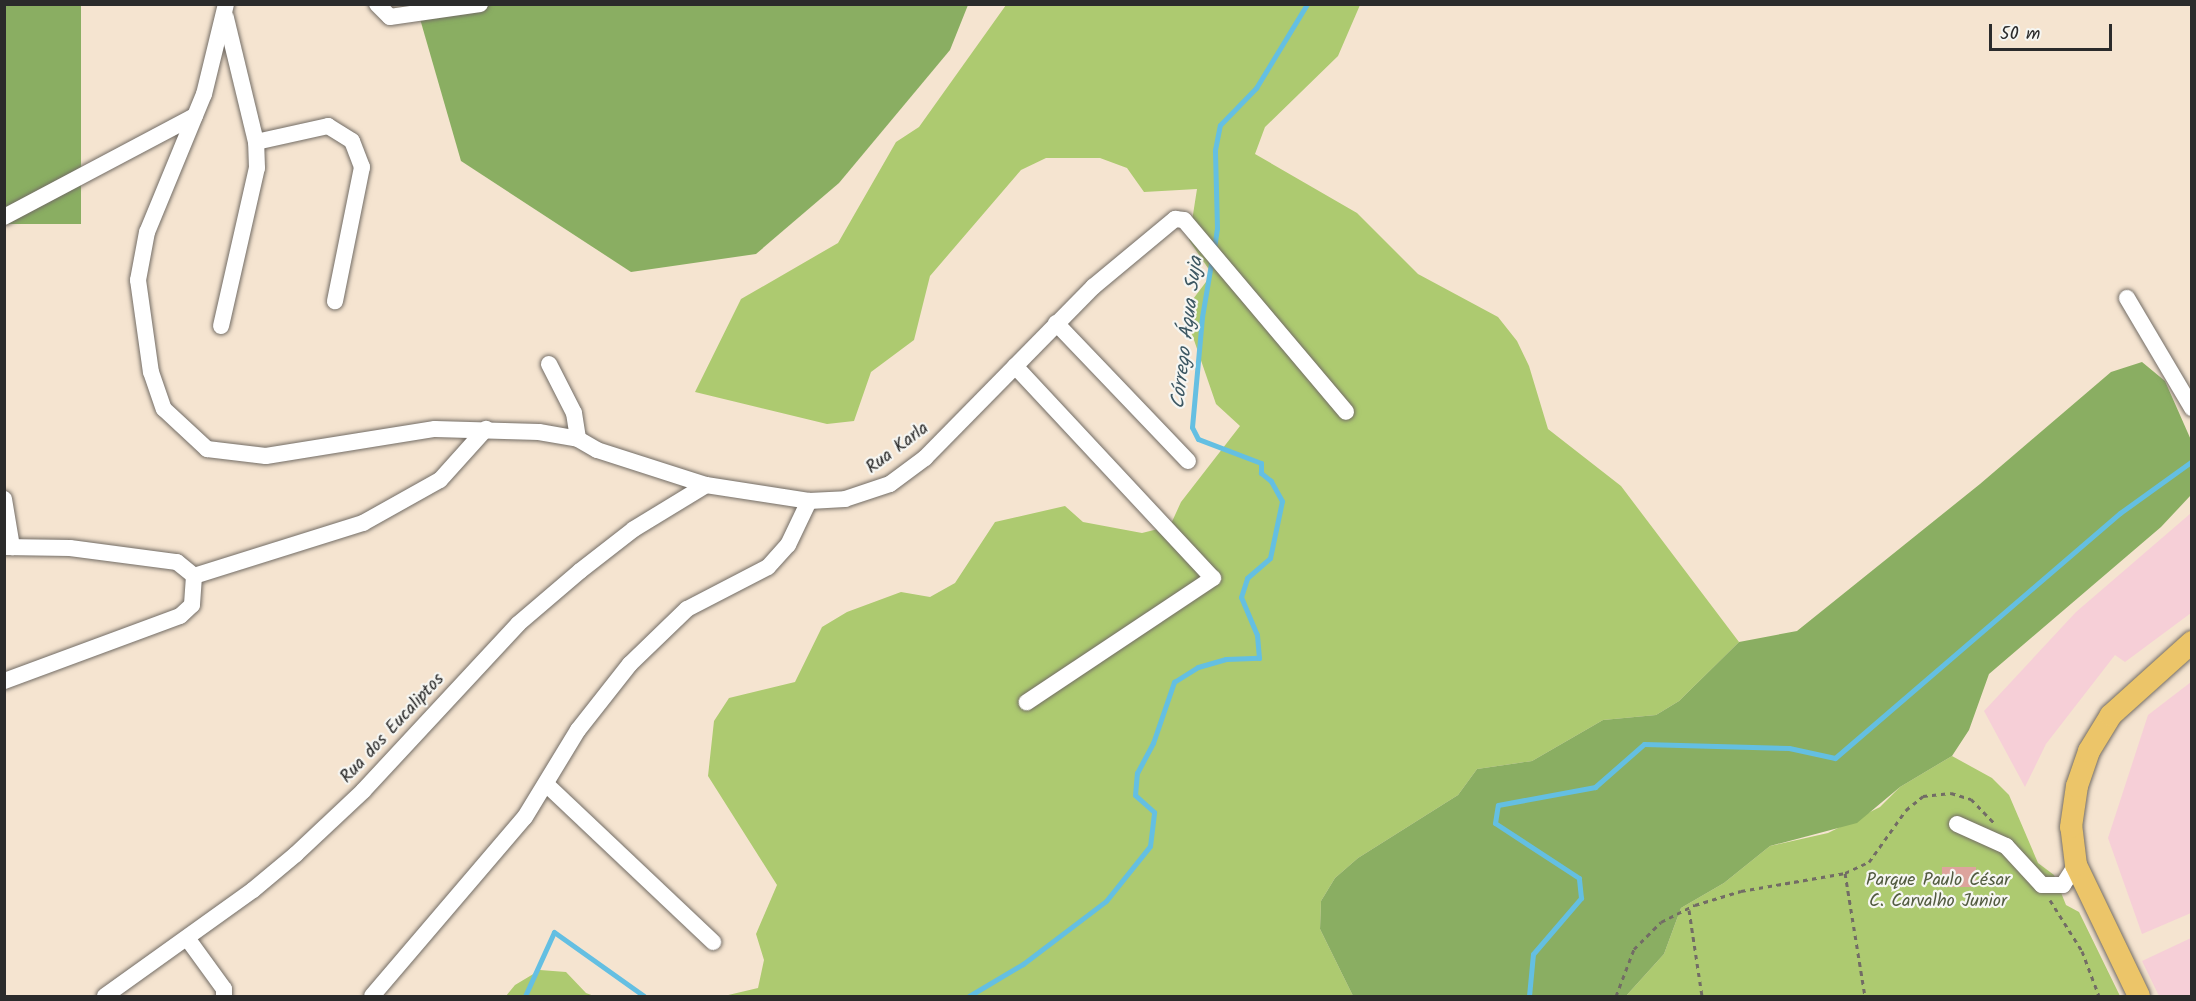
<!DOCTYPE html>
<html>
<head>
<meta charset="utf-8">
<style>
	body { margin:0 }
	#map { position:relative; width:2196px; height:1001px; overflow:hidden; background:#f5e4d0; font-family:Kalam,sans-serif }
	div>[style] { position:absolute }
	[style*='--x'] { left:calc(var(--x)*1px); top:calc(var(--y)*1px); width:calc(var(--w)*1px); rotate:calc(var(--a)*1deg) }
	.built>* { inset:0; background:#f6cfd7 }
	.green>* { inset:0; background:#adca70 }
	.forest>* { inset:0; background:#8aae62; transform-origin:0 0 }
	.stream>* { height:5px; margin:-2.5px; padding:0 2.5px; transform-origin:2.5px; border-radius:2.5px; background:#64bfe2 }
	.building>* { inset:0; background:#dda49d; transform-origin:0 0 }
	.path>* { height:3px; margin-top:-1.5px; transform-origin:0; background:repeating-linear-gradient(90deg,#726c65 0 4.5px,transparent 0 9px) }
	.roads { filter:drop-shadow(0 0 2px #726c65) drop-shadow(0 0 2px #726c65) }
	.minor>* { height:16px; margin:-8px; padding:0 8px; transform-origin:8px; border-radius:8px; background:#fff }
	.major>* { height:22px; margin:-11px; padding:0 11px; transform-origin:11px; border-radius:11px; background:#ecc569 }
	span { translate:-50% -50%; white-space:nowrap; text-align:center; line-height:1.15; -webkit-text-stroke:4.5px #f6f6f2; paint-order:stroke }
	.street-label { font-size:18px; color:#2b2b2b }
	.park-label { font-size:18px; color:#525b40 }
	.water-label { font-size:20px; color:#3c5762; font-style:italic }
	.frame { position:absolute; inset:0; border:6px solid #2b2b2b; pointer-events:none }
	.scale { position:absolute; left:1989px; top:24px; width:123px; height:27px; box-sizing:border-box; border:3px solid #2b2b2b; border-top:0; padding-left:8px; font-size:18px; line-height:21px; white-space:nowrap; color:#2b2b2b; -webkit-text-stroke:4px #f6f6f2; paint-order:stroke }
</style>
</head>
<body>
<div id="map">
	<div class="built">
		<div style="clip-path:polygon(2191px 513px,2191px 613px,2125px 662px,2115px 655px,2046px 744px,2025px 787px,1984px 711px,2076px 612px)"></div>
		<div style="clip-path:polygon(2191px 682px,2191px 913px,2142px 934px,2108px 838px,2148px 715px)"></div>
		<div style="clip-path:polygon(2191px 938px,2191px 996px,2159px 996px,2142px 961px)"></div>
	</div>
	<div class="green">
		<div style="clip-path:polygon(1006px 5px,1360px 5px,1338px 56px,1265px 127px,1255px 154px,1357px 213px,1418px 274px,1498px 317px,1517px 341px,1529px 366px,1548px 429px,1621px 486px,1739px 642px,1679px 701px,1656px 715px,1603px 720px,1532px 761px,1477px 769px,1458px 795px,1358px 858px,1335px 878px,1321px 901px,1320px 929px,1353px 996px,724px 996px,758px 988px,764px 960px,756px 934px,777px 885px,708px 776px,714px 721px,729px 698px,795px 682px,822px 627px,847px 612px,901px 592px,930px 597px,955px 583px,995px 522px,1065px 506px,1083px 522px,1142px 533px,1170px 526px,1181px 502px,1240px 426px,1216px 404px,1184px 311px,1212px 274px,1189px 240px,1197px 189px,1144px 192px,1127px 168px,1100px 158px,1046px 158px,1021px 170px,930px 276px,914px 340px,871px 372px,854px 421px,827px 424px,695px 392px,741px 299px,838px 243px,896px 142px,919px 127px)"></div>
		<div style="clip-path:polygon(1952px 756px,1992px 778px,2009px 795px,2038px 863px,2054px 875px,2066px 905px,2079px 912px,2120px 996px,1626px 996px,1664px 954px,1681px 908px,1724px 883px,1770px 846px,1828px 833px,1880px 807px,1900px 787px)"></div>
		<div style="clip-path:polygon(540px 970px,566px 972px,586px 993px,594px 996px,506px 996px,515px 985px)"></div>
	</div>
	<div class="forest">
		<div style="left:4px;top:5px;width:77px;height:219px"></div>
		<div style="clip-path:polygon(416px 5px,968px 5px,950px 50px,839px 183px,756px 254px,631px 272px,461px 161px)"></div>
		<div style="clip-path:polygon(2142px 362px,2165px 381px,2191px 440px,2191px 495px,2161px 527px,1989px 674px,1969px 730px,1952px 756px,1900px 787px,1857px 823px,1770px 846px,1724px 883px,1681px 908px,1664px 954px,1626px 996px,1353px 996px,1320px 929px,1321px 901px,1335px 878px,1358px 858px,1458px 795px,1477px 769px,1532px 761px,1603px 720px,1656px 715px,1679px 701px,1739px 642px,1797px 631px,1980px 484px,2111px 372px)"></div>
	</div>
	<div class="stream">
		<div style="--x:1214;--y:249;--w:21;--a:-82"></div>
		<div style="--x:1217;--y:228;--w:78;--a:-91.5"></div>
		<div style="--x:1215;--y:150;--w:25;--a:-79"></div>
		<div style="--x:1220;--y:125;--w:52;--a:-45.8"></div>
		<div style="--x:1256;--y:88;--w:98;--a:-58.7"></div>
		<div style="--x:525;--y:996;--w:70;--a:-65.6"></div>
		<div style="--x:554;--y:932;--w:110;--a:35.4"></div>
		<div style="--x:969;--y:996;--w:63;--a:-30.7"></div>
		<div style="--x:1023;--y:964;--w:104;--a:-37.2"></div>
		<div style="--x:1106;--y:901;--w:70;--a:-51.3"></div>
		<div style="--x:1150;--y:846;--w:34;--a:-83"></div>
		<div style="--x:1154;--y:812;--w:25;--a:-138"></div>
		<div style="--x:1135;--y:795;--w:22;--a:-85"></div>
		<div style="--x:1137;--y:773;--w:34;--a:-62"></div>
		<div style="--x:1153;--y:743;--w:65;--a:-71"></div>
		<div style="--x:1174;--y:682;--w:28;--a:-32"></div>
		<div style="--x:1198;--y:667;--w:29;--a:-16"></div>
		<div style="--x:1226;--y:659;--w:33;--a:-2"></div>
		<div style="--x:1259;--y:658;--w:23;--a:-95"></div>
		<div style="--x:1257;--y:635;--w:41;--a:-112.8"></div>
		<div style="--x:1241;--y:597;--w:20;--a:-72"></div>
		<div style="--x:1247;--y:578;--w:30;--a:-41"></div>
		<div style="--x:1270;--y:558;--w:58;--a:-78.1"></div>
		<div style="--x:1282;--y:501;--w:23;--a:-119"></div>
		<div style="--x:1271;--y:481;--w:13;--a:-141"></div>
		<div style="--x:1261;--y:473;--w:10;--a:-90"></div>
		<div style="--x:1261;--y:463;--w:67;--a:-159.1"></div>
		<div style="--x:1198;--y:439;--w:13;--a:-117"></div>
		<div style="--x:1192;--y:427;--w:110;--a:-84.8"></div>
		<div style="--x:1202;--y:317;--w:60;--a:-80.4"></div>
		<div style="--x:1529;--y:996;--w:42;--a:-84.6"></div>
		<div style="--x:1533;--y:954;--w:74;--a:-49.4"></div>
		<div style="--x:1581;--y:898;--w:20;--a:-96"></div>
		<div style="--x:1579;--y:878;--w:100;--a:-146.8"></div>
		<div style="--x:1495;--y:823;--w:18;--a:-81"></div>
		<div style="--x:1498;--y:805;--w:99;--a:-10.5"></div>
		<div style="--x:1595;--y:787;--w:65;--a:-41.3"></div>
		<div style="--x:1644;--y:744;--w:145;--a:1.6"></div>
		<div style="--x:1789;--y:748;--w:47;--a:12.3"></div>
		<div style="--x:1835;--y:758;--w:376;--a:-40.7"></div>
		<div style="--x:2120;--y:513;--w:89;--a:-35.8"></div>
	</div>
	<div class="building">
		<div style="left:1942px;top:867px;width:34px;height:20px"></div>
	</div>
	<div class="path">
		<div style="--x:1845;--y:873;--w:125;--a:80.8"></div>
		<div style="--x:2050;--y:900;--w:60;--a:57.9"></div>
		<div style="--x:2082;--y:951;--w:48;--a:69.3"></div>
		<div style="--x:1689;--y:910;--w:87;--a:81.4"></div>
		<div style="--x:1616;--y:996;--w:50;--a:-69"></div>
		<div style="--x:1634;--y:949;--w:38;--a:-45"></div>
		<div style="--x:1661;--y:922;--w:38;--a:-27"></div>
		<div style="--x:1695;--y:905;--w:48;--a:-16.9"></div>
		<div style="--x:1741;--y:891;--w:106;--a:-9.8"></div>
		<div style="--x:1845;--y:873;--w:26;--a:-25"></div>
		<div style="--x:1869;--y:862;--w:64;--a:-54.6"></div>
		<div style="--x:1906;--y:810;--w:22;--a:-39"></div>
		<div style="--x:1923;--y:796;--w:28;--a:-6"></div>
		<div style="--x:1951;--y:793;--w:21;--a:17"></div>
		<div style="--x:1971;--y:799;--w:33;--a:46"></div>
	</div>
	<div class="roads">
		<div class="minor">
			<div style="--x:226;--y:4;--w:93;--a:103.7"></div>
			<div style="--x:204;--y:94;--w:149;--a:112.4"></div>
			<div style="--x:147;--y:232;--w:49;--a:100.6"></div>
			<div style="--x:138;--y:280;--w:93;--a:82"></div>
			<div style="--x:151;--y:372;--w:39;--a:71"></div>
			<div style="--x:164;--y:409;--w:59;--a:42.9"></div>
			<div style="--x:207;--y:449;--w:59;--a:6.8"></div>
			<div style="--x:266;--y:456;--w:171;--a:-9.1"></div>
			<div style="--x:435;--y:429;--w:104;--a:1.7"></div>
			<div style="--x:539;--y:432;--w:40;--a:10"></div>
			<div style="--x:578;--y:439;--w:22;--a:30"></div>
			<div style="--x:597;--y:450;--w:114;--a:17.8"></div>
			<div style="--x:706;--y:485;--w:104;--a:8.8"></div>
			<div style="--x:809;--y:501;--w:36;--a:-3"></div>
			<div style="--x:845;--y:499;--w:47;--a:-18.4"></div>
			<div style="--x:890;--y:484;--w:44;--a:-36.6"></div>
			<div style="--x:925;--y:458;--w:240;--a:-45.5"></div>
			<div style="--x:1093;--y:287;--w:107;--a:-39.7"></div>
			<div style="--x:1175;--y:219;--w:9;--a:6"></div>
			<div style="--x:1184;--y:220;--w:251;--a:49.8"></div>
			<div style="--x:377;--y:4;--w:18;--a:45"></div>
			<div style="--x:390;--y:17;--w:91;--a:-8.2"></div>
			<div style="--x:256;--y:142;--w:74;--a:-12.5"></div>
			<div style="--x:328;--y:126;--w:28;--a:32"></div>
			<div style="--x:352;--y:141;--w:28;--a:69"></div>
			<div style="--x:362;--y:167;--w:137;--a:101.4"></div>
			<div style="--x:4;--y:217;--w:216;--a:-27.9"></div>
			<div style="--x:2127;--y:298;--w:128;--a:59.4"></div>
			<div style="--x:1056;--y:323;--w:191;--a:46.3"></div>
			<div style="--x:221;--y:326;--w:162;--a:-77.2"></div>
			<div style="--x:257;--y:168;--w:26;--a:-92"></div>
			<div style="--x:256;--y:142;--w:128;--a:-103.6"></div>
			<div style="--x:549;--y:364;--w:55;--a:63"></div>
			<div style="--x:574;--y:413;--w:26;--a:81"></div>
			<div style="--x:1015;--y:366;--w:290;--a:47"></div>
			<div style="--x:1213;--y:578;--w:224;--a:146.3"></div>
			<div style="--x:4;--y:499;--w:49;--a:80.5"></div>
			<div style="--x:4;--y:547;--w:66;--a:0.9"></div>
			<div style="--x:70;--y:548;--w:108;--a:7.5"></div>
			<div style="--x:177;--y:562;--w:22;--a:39"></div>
			<div style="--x:194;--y:576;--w:29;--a:94"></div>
			<div style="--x:192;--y:605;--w:16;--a:137"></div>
			<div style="--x:180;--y:616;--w:188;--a:159.7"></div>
			<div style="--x:194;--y:576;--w:177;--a:-17.4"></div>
			<div style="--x:363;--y:523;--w:88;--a:-29.2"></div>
			<div style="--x:440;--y:480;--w:69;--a:-48"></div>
			<div style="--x:546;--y:784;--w:230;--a:43.4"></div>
			<div style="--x:1957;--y:824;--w:54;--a:24.2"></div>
			<div style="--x:2006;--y:846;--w:53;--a:47.3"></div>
			<div style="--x:2042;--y:885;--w:21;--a:0"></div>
			<div style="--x:2063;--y:885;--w:24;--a:-57"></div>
			<div style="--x:187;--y:938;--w:63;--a:54"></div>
			<div style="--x:224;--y:989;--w:7;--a:90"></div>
			<div style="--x:105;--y:996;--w:182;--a:-35.6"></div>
			<div style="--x:253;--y:890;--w:56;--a:-39.9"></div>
			<div style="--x:296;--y:854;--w:92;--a:-43.2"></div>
			<div style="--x:363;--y:791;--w:228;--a:-47.1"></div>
			<div style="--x:518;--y:624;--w:82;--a:-40.5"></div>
			<div style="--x:580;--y:571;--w:68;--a:-37.9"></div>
			<div style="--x:634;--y:529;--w:84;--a:-31.4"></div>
			<div style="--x:372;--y:996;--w:235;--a:-49.5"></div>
			<div style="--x:525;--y:817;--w:102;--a:-58.7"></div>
			<div style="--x:578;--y:730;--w:84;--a:-51.8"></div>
			<div style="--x:630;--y:664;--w:79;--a:-44"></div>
			<div style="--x:687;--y:609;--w:91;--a:-27.4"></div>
			<div style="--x:768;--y:567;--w:30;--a:-48"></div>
			<div style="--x:788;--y:545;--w:49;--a:-64.5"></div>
		</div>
		<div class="major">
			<div style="--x:2139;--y:996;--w:145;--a:-115.7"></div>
			<div style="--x:2076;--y:865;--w:38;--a:-97"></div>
			<div style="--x:2071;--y:827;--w:41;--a:-81.7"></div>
			<div style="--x:2077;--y:786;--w:37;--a:-71"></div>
			<div style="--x:2089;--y:751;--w:42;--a:-58.6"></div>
			<div style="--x:2111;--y:715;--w:109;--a:-42"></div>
		</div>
	</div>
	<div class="street-label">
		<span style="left:898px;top:449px;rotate:-37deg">Rua Karla</span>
		<span style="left:393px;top:729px;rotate:-47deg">Rua dos Eucaliptos</span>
	</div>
	<div class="park-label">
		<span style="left:1938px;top:892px">Parque Paulo César<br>C. Carvalho Junior</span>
	</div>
	<div class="water-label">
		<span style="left:1188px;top:333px;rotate:-83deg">Córrego Água Suja</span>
	</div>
	<div class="frame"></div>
	<div class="scale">50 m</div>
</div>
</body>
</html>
